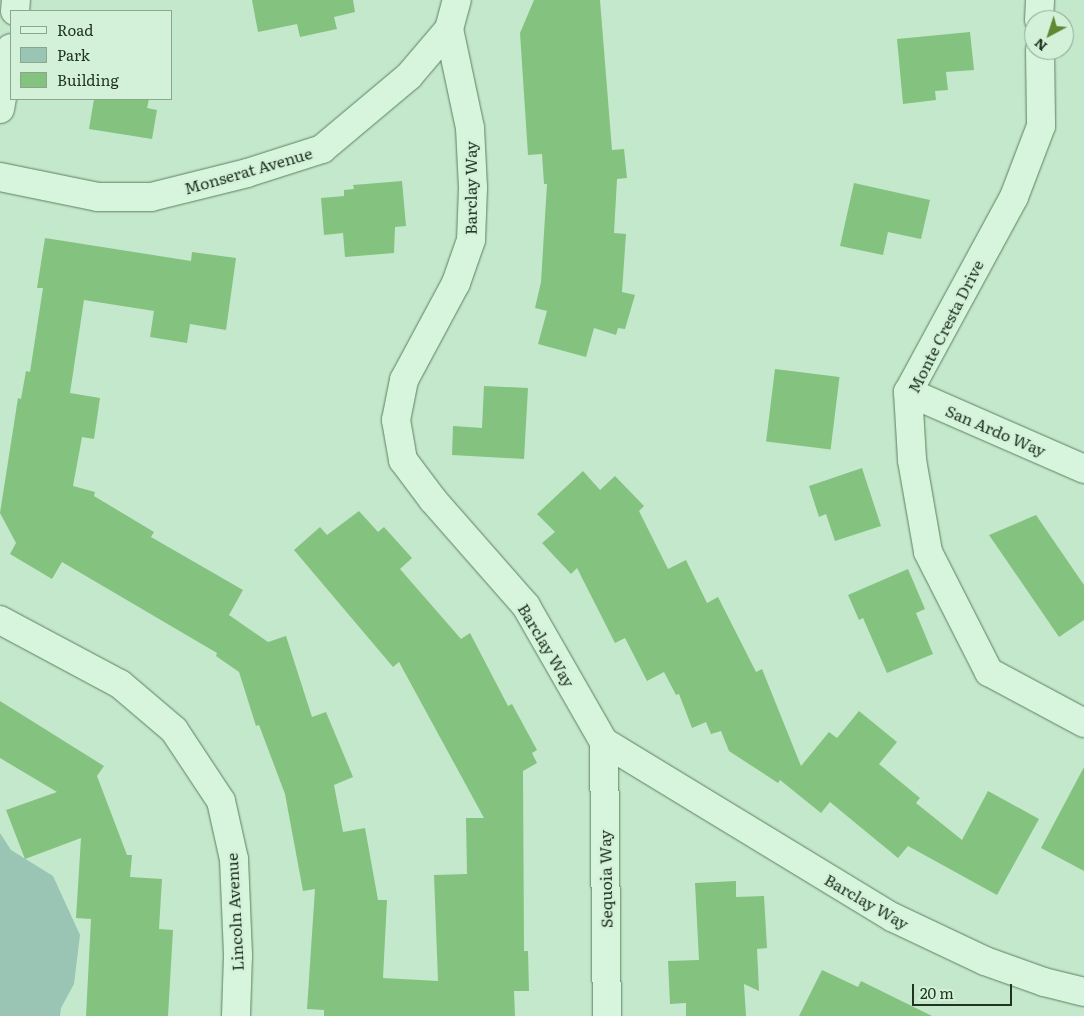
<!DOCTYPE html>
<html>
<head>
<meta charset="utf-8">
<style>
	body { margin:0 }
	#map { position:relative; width:1084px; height:1016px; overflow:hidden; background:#c4e8cc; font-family:Literata,serif }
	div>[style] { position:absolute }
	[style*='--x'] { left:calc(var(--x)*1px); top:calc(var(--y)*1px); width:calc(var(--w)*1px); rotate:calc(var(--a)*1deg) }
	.green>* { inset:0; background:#9ac5b4 }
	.building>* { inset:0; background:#84c27f; transform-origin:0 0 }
	.roads { filter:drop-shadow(0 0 1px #5d815e) drop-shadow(0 0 1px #5d815e) }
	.minor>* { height:28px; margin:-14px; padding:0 14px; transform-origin:14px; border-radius:14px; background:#d7f4dc }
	span { translate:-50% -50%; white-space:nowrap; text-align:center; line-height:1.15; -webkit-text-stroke:4.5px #d3f1d9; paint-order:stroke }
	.street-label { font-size:16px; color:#1f331f }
	.legend { position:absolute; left:10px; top:10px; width:162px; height:90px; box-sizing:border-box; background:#d3f1d9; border:1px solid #8ba58f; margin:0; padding:6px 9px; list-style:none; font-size:15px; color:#1f331f }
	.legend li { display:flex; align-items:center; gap:10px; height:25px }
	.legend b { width:25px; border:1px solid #8ba58f }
	.north { position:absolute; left:1024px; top:10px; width:50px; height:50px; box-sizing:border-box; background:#d3f1d9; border:1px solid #8ba58f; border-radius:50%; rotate:220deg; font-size:14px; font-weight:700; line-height:20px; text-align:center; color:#1f331f }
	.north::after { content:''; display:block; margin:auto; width:18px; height:22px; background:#5f8834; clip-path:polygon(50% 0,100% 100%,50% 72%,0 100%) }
	.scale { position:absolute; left:912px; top:984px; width:100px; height:22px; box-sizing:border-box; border:2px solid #1f331f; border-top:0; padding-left:6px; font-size:15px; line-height:18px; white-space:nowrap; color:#1f331f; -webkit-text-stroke:4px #d3f1d9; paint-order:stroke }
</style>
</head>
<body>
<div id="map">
	<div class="green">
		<div style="clip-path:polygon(0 833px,11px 850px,53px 876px,80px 935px,74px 984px,61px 1008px,60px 1016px,0 1016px)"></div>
	</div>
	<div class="building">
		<div style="clip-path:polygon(252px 0,353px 0,355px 12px,334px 17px,337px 29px,300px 37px,297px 24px,258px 32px)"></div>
		<div style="clip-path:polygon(534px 0,600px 0,612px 150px,624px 149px,627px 178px,617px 179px,614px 233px,626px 234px,622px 292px,635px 295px,625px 329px,618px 328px,616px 335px,594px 328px,586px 357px,538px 344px,547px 311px,535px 308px,541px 282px,547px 184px,544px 184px,542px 154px,528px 155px,520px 33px)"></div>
		<div style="clip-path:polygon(970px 32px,974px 70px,946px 72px,948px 90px,935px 91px,936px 100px,903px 104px,897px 39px)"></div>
		<div style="clip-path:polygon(94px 99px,149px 99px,147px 108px,157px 110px,152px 139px,89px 129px)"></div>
		<div style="clip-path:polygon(402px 181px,406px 226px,395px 227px,394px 253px,345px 257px,343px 233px,324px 235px,321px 198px,344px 196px,344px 190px,354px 189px,353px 185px)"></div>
		<div style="clip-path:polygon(854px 183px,930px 200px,921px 239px,888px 232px,883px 255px,840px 246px)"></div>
		<div style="clip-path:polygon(45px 238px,191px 261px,192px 252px,236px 258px,226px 330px,190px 324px,187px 343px,150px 337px,154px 311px,84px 300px,70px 393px,100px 398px,94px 439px,82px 437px,73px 486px,95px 492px,94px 496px,154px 532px,151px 537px,243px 590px,229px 615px,268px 642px,286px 636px,312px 717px,326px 712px,353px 777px,334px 785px,343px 832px,365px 828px,378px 900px,387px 900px,383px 978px,438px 981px,434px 875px,467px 874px,466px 818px,484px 818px,399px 662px,393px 667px,294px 550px,320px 527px,327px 535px,359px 511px,378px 532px,384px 527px,412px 558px,400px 569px,461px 639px,470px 633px,508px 706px,512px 704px,537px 750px,532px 753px,537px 763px,523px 771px,524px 951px,528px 951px,529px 991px,514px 991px,515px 1016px,324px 1016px,324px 1010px,307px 1009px,315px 889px,303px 891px,285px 794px,259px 725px,256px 726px,239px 672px,216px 656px,217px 653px,62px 562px,52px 579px,10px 554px,16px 543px,0 513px,18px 398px,21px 399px,26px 371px,30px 372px,43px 288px,37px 288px)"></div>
		<div style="left:775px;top:369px;width:65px;height:73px;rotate:7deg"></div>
		<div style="clip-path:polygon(484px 386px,528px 388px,524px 459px,452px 455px,453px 426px,482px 428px)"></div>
		<div style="clip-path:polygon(862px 468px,881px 526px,835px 541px,826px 514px,819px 517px,809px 486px)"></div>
		<div style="clip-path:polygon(583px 471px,600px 490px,615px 476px,644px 506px,639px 511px,668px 569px,686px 560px,707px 603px,718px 597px,756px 672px,762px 669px,801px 766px,829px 732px,837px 738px,859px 711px,897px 742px,879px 764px,920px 798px,916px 803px,962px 840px,988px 791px,1039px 819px,997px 895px,908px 846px,898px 858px,830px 802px,821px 813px,780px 780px,778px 783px,729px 751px,721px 731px,711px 734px,706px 722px,692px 728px,679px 694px,676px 695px,664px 672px,647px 681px,625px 638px,615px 643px,577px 568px,571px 574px,542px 543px,555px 532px,537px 514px)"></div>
		<div style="clip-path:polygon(1036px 515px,1084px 585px,1084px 620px,1059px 637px,989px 535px)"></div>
		<div style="clip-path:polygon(908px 569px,925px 609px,916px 613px,933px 654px,887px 673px,863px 618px,859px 620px,848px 595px)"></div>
		<div style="clip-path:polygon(0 701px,104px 766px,97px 776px,127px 855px,132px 855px,130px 877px,162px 879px,159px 929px,173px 930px,168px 1016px,86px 1016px,91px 919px,76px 918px,81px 838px,25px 859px,6px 810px,57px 792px,0 758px)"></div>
		<div style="clip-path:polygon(1084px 767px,1084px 871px,1041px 848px)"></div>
		<div style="clip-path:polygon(736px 881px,736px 897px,764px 896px,767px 948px,757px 949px,759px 991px,744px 984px,746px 1016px,686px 1016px,686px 1003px,670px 1004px,668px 961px,699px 960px,695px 883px)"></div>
		<div style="clip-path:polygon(822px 970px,858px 987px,861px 981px,932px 1016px,799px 1016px)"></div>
	</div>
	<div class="roads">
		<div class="minor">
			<div style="--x:15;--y:11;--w:11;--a:-85"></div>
			<div style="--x:1039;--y:20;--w:20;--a:-87"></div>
			<div style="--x:449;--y:29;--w:101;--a:78"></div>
			<div style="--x:470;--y:128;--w:60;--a:87.1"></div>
			<div style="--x:473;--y:188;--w:52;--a:92.2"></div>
			<div style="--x:471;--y:240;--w:46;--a:109.2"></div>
			<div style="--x:456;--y:283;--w:110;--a:118.2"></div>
			<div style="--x:404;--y:380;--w:41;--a:101.3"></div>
			<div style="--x:396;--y:420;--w:41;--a:80.1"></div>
			<div style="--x:403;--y:460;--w:50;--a:53.1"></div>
			<div style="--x:433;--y:500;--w:141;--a:48.7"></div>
			<div style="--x:526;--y:606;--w:157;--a:60.2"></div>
			<div style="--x:604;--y:742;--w:337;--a:31.3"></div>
			<div style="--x:892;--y:917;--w:103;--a:25.3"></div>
			<div style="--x:985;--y:961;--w:63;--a:19.6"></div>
			<div style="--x:1044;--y:982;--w:41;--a:14"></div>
			<div style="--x:1040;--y:50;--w:76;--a:89.2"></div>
			<div style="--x:1041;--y:126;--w:76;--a:110.8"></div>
			<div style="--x:1014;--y:197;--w:222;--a:118.5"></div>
			<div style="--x:908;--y:392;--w:68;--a:86.6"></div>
			<div style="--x:912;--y:460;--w:93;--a:80.1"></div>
			<div style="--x:928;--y:552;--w:135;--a:63.1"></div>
			<div style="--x:989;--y:672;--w:108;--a:28.2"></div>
			<div style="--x:0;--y:109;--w:62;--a:-79.8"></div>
			<div style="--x:0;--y:177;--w:100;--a:11.5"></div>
			<div style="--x:98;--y:197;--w:53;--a:0"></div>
			<div style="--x:151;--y:197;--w:99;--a:-14"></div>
			<div style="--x:247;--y:173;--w:79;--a:-17.7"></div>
			<div style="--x:322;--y:149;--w:114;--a:-40"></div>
			<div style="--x:409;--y:76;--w:62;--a:-49.6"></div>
			<div style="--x:449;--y:29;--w:30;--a:-75"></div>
			<div style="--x:908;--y:392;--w:192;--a:23.6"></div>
			<div style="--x:0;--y:620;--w:136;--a:28.1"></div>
			<div style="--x:120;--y:684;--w:71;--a:40.4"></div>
			<div style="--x:174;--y:730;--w:85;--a:56.5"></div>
			<div style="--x:221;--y:801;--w:59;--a:77.4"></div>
			<div style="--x:234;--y:859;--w:96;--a:87.6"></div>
			<div style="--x:238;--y:955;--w:61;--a:91.9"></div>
			<div style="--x:604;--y:742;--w:274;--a:89.4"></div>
		</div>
	</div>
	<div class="street-label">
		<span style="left:248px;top:170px;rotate:-16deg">Monserat Avenue</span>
		<span style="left:470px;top:188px;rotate:-90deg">Barclay Way</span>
		<span style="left:945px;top:326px;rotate:-63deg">Monte Cresta Drive</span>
		<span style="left:996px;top:430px;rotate:23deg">San Ardo Way</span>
		<span style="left:547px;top:645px;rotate:59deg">Barclay Way</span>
		<span style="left:605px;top:879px;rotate:-91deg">Sequoia Way</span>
		<span style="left:867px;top:901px;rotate:30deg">Barclay Way</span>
		<span style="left:234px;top:912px;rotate:-93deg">Lincoln Avenue</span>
	</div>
	<ul class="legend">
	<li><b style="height:6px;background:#d7f4dc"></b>Road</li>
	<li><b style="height:14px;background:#9ac5b4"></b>Park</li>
	<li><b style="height:14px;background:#84c27f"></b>Building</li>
	</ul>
	<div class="north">N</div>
	<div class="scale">20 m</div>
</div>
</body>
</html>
